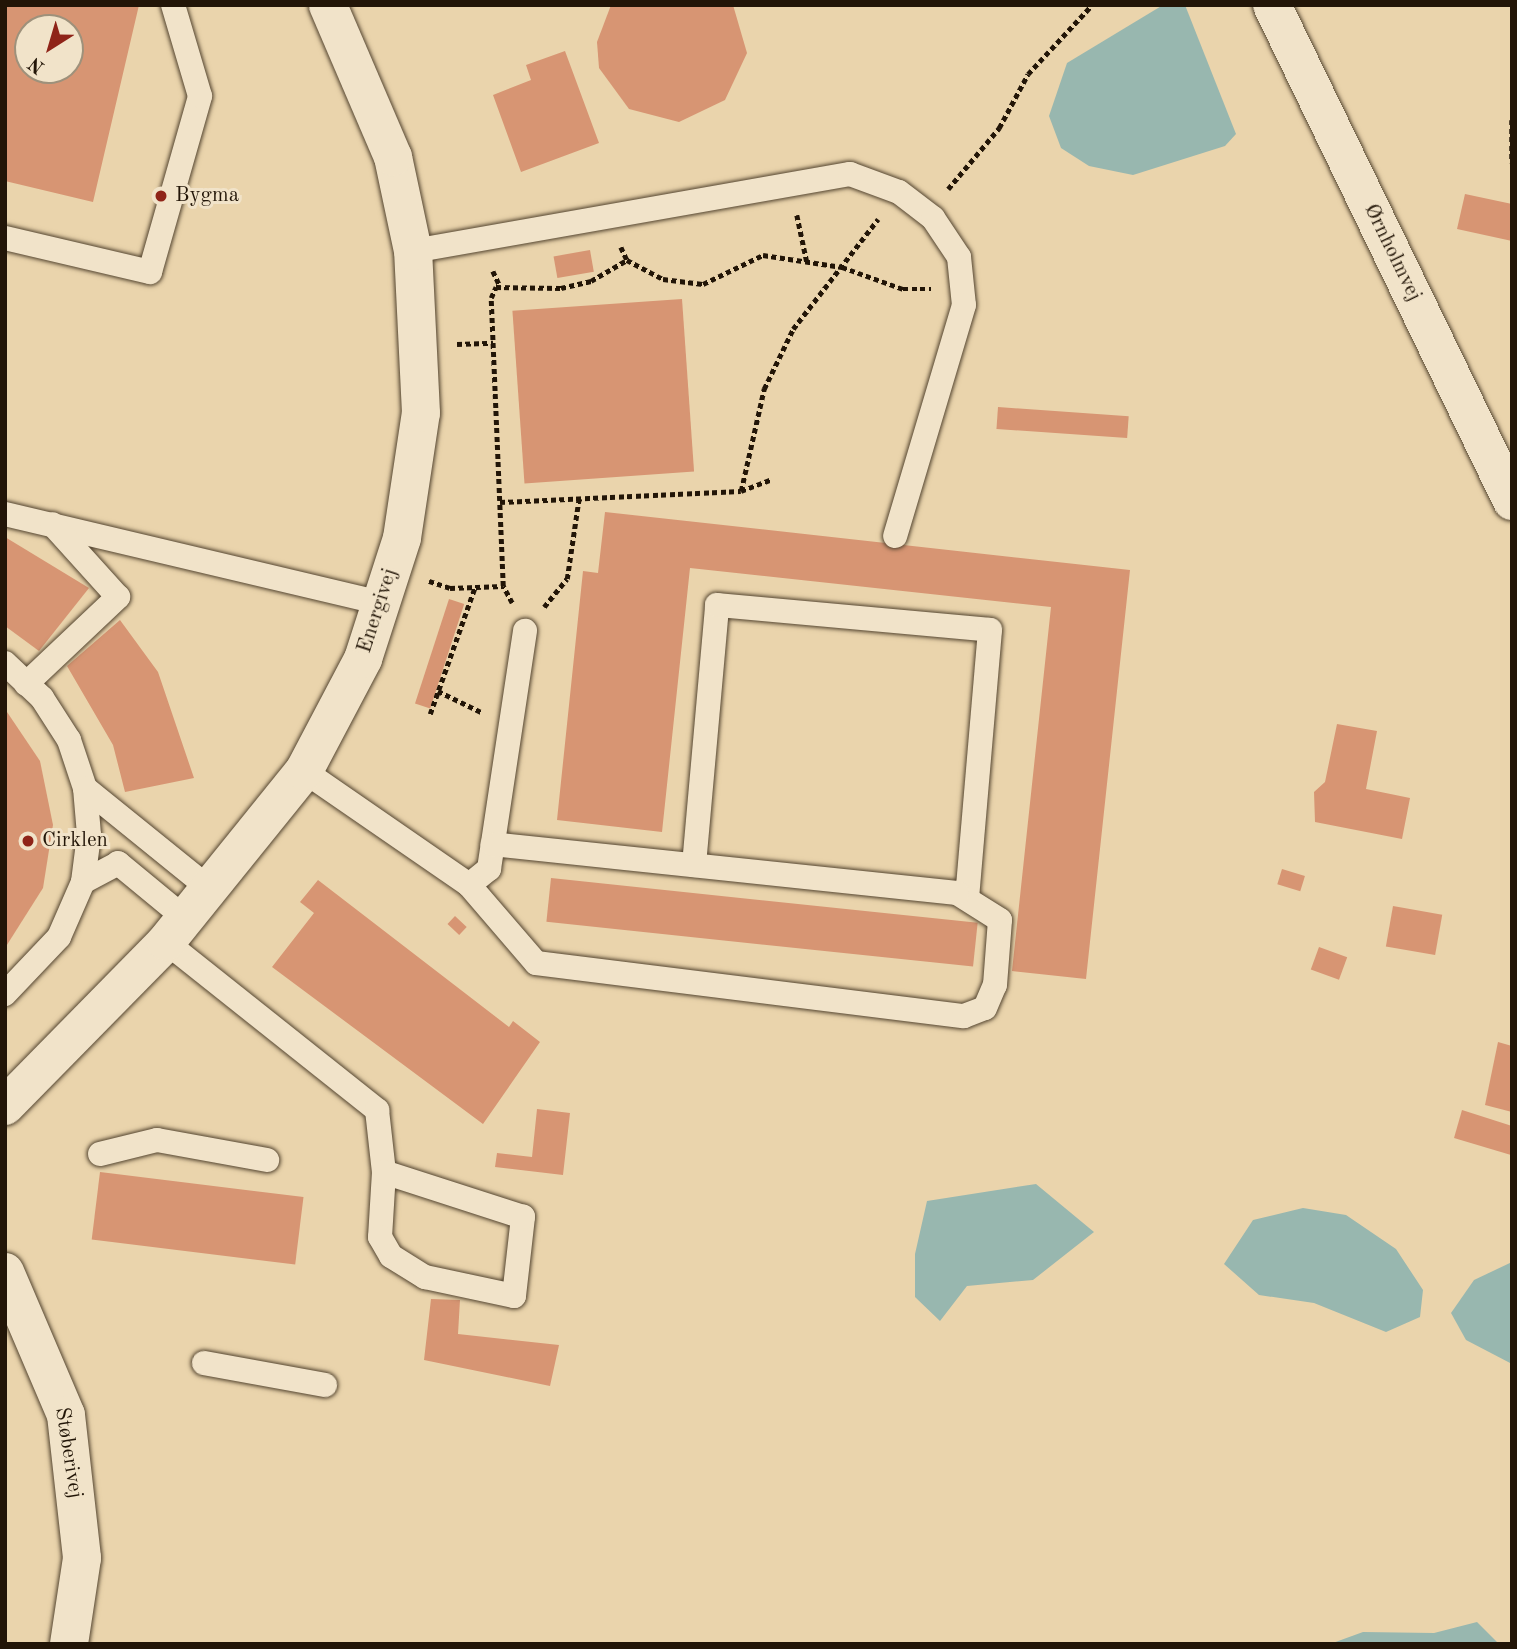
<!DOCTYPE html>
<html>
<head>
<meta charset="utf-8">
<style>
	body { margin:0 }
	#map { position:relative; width:1517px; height:1649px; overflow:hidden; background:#ead4ac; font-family:"Old Standard TT",serif }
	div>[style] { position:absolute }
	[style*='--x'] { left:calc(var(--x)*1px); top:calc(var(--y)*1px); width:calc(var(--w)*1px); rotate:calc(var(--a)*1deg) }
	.water>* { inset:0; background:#98b7af }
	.building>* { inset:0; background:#d79573; transform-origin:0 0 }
	.path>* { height:4.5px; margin-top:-2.25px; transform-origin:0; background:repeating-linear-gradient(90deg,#221507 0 5px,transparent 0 8.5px) }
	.roads { filter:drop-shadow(0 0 2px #544530) drop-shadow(0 0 2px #544530) }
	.lane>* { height:24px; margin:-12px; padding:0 12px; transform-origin:12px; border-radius:12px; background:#f1e3c9 }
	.street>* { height:38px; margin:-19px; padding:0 19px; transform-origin:19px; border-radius:19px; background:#f1e3c9 }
	.dots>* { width:19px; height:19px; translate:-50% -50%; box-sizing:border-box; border:4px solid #f1e3c9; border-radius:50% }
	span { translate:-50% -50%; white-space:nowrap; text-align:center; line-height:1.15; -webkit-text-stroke:6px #f1e3c9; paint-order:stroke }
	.poi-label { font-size:21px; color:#221507 }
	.left { translate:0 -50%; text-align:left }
	.street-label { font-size:21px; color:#221507 }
	.frame { position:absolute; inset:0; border:7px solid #221507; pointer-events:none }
	.north { position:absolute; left:14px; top:14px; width:70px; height:70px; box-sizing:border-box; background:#f1e3c9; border:2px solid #9e917b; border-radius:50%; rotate:217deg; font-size:19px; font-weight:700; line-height:28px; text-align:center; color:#221507 }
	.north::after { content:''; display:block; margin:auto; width:24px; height:32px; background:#8f2418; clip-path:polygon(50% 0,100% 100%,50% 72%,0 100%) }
</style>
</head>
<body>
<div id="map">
	<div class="water">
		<div style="clip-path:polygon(1163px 5px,1185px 5px,1236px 134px,1225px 146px,1133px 175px,1089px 166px,1061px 148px,1049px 116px,1067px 63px)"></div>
		<div style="clip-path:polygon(1036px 1184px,1094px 1232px,1033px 1280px,967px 1286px,940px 1321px,915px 1297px,915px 1254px,927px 1201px)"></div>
		<div style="clip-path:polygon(1303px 1208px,1346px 1215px,1396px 1249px,1423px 1290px,1420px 1317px,1386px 1332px,1314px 1303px,1259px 1295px,1224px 1264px,1253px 1220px)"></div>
		<div style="clip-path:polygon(1512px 1262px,1512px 1364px,1466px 1340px,1451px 1313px,1474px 1280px)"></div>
		<div style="clip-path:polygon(1477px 1622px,1499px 1644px,1330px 1644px,1363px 1632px,1434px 1633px)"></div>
	</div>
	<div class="building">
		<div style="clip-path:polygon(evenodd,5px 5px,139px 5px,93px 202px,5px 181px,5px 5px,28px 28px,70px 28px,70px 70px,28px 70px,28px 28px)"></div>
		<div style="clip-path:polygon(611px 5px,733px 5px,747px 53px,725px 100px,679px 122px,629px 109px,599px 68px,597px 42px)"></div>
		<div style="clip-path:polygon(565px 51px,599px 143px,521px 172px,493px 95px,531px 80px,526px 65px)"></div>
		<div style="clip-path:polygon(1465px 194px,1512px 204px,1512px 241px,1457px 229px)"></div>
		<div style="left:590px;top:250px;width:22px;height:37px;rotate:80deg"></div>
		<div style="left:682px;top:299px;width:173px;height:170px;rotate:86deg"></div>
		<div style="left:998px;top:407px;width:131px;height:22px;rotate:4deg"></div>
		<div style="clip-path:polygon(605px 512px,1130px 570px,1086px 979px,1012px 971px,1051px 607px,690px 568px,662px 832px,557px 820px,583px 571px,598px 573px)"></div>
		<div style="clip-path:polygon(5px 537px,89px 588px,39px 651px,5px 626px)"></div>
		<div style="left:449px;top:599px;width:16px;height:110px;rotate:18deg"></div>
		<div style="clip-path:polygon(120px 620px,158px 672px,194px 778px,125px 792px,113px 745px,67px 666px)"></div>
		<div style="clip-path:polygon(5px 709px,40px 761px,53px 825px,43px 888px,5px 948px)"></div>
		<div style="clip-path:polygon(1337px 724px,1377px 731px,1366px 789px,1410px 798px,1402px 839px,1315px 822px,1314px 792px,1325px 782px)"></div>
		<div style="left:1282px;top:869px;width:24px;height:16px;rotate:17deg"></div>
		<div style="left:551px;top:878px;width:429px;height:44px;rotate:6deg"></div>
		<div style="clip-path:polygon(318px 880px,509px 1027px,513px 1021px,540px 1042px,483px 1124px,272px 967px,314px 913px,300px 902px)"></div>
		<div style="left:1393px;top:906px;width:50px;height:41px;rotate:10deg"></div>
		<div style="left:455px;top:916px;width:16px;height:11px;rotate:43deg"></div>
		<div style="left:1319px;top:947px;width:30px;height:24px;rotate:20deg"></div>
		<div style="clip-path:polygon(1498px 1042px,1512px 1046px,1512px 1112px,1485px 1105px)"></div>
		<div style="clip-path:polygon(537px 1109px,570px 1113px,563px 1175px,495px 1167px,497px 1153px,532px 1157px)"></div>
		<div style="clip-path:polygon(1462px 1110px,1512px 1126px,1511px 1155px,1454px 1138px)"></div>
		<div style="left:100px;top:1172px;width:205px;height:68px;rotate:7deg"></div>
		<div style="clip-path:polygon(431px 1299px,460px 1300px,458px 1334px,559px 1345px,550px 1386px,424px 1360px)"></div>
	</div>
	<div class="path">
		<div style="--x:1512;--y:120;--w:43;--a:90"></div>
		<div style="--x:948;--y:189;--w:80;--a:-50.1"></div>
		<div style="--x:999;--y:128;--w:61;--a:-61.8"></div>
		<div style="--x:1028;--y:74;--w:94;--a:-47.2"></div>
		<div style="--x:797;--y:215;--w:48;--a:78"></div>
		<div style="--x:621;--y:247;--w:14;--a:65"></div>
		<div style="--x:627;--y:260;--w:41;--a:27.8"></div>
		<div style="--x:663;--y:279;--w:40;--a:7.1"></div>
		<div style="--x:703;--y:284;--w:67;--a:-25.8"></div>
		<div style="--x:763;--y:255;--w:80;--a:8.6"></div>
		<div style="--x:842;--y:267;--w:65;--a:19.8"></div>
		<div style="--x:903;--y:289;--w:28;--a:0"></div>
		<div style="--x:493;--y:271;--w:17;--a:65"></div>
		<div style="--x:457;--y:344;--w:36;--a:-2"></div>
		<div style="--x:741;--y:491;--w:105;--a:-77.3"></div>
		<div style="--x:764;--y:389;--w:67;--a:-64.2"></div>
		<div style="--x:793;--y:329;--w:139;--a:-52.3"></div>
		<div style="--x:500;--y:502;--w:241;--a:-2.6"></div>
		<div style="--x:741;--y:491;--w:33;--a:-21"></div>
		<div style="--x:429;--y:581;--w:22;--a:18"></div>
		<div style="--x:450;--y:588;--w:53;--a:-2.2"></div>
		<div style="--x:512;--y:603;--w:19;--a:-118"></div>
		<div style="--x:503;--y:586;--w:288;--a:-92.4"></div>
		<div style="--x:491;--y:298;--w:12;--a:-66"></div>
		<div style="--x:496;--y:287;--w:65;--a:0.9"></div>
		<div style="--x:561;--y:288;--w:31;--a:-13"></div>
		<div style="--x:591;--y:281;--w:42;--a:-30.3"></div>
		<div style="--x:544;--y:607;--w:36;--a:-51"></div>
		<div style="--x:567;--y:579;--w:82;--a:-81.6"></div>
		<div style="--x:438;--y:691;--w:48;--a:26"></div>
		<div style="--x:430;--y:714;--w:135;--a:-70.5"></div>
	</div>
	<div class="roads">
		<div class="lane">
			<div style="--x:5;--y:238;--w:149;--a:13.2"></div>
			<div style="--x:150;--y:272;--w:183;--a:-74.1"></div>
			<div style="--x:200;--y:96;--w:95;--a:-106.5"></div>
			<div style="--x:413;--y:251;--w:444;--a:-10"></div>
			<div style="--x:850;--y:174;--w:52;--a:20.2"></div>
			<div style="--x:899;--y:192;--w:43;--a:37.4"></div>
			<div style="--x:933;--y:218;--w:47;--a:56.3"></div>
			<div style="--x:959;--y:257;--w:48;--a:84.1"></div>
			<div style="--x:964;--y:305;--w:241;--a:106.6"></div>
			<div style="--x:5;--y:514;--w:386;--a:13.3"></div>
			<div style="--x:5;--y:663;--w:51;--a:43.4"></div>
			<div style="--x:42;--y:698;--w:50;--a:57.3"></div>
			<div style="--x:69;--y:740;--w:51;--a:71.6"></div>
			<div style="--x:85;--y:788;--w:47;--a:85.1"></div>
			<div style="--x:89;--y:835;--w:47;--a:97.3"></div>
			<div style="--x:83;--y:882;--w:60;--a:113.6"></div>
			<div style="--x:59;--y:937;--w:79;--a:133.5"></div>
			<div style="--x:26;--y:684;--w:127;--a:-43.4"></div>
			<div style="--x:118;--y:597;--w:98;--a:-132.1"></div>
			<div style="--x:304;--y:771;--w:201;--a:34.6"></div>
			<div style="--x:469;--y:885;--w:26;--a:-39"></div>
			<div style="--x:489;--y:869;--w:241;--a:-81.4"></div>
			<div style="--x:85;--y:788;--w:162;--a:39"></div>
			<div style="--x:694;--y:865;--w:261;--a:-84.9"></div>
			<div style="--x:717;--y:605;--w:274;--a:5.2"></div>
			<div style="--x:990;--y:630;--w:269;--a:94.9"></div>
			<div style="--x:83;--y:882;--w:40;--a:-28"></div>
			<div style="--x:118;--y:863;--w:88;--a:39.5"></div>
			<div style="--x:469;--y:885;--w:103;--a:49.3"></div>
			<div style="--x:536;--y:963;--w:431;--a:7.1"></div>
			<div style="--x:964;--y:1016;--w:22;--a:-21"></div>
			<div style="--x:985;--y:1008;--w:25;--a:-67"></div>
			<div style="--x:995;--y:985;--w:65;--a:-85.6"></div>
			<div style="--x:1000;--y:920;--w:51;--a:-147.9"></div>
			<div style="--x:957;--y:893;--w:467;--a:-174"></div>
			<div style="--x:166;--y:942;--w:270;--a:38.5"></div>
			<div style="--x:377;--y:1110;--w:62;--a:83.6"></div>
			<div style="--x:384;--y:1172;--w:65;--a:93.5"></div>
			<div style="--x:380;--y:1237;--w:22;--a:60"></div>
			<div style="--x:391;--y:1256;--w:40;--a:32"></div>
			<div style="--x:425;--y:1277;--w:91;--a:12.1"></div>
			<div style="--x:514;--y:1296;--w:80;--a:-83.5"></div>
			<div style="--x:523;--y:1217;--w:146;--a:-162.1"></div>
			<div style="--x:100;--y:1154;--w:59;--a:-13.8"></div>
			<div style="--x:157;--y:1140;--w:112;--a:10.3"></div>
			<div style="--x:204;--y:1363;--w:123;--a:10.3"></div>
		</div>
		<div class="street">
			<div style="--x:1272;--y:5;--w:551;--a:64.18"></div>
			<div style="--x:5;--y:1106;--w:230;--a:-45.5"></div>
			<div style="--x:166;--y:942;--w:220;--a:-51.1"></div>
			<div style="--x:304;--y:771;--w:127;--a:-62.2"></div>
			<div style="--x:363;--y:659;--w:127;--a:-72.1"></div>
			<div style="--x:402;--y:538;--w:126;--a:-81.4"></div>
			<div style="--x:421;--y:413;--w:162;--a:-92.8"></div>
			<div style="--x:413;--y:251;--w:96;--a:-102"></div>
			<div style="--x:393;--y:157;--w:165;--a:-113.2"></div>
			<div style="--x:5;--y:1272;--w:155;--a:66.9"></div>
			<div style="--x:66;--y:1415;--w:144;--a:83.6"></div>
			<div style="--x:82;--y:1558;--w:87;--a:98.6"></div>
		</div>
	</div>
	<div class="dots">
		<div style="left:161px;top:196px;background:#8f2418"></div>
		<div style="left:28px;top:841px;background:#8f2418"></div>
	</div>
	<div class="poi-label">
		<span class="left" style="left:175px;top:196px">Bygma</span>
		<span class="left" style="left:42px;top:841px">Cirklen</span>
	</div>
	<div class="street-label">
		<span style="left:1392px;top:253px;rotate:64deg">Ørnholmvej</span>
		<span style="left:378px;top:611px;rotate:-72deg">Energivej</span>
		<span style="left:68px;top:1453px;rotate:81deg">Støberivej</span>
	</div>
	<div class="frame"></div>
	<div class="north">N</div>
</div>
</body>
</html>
